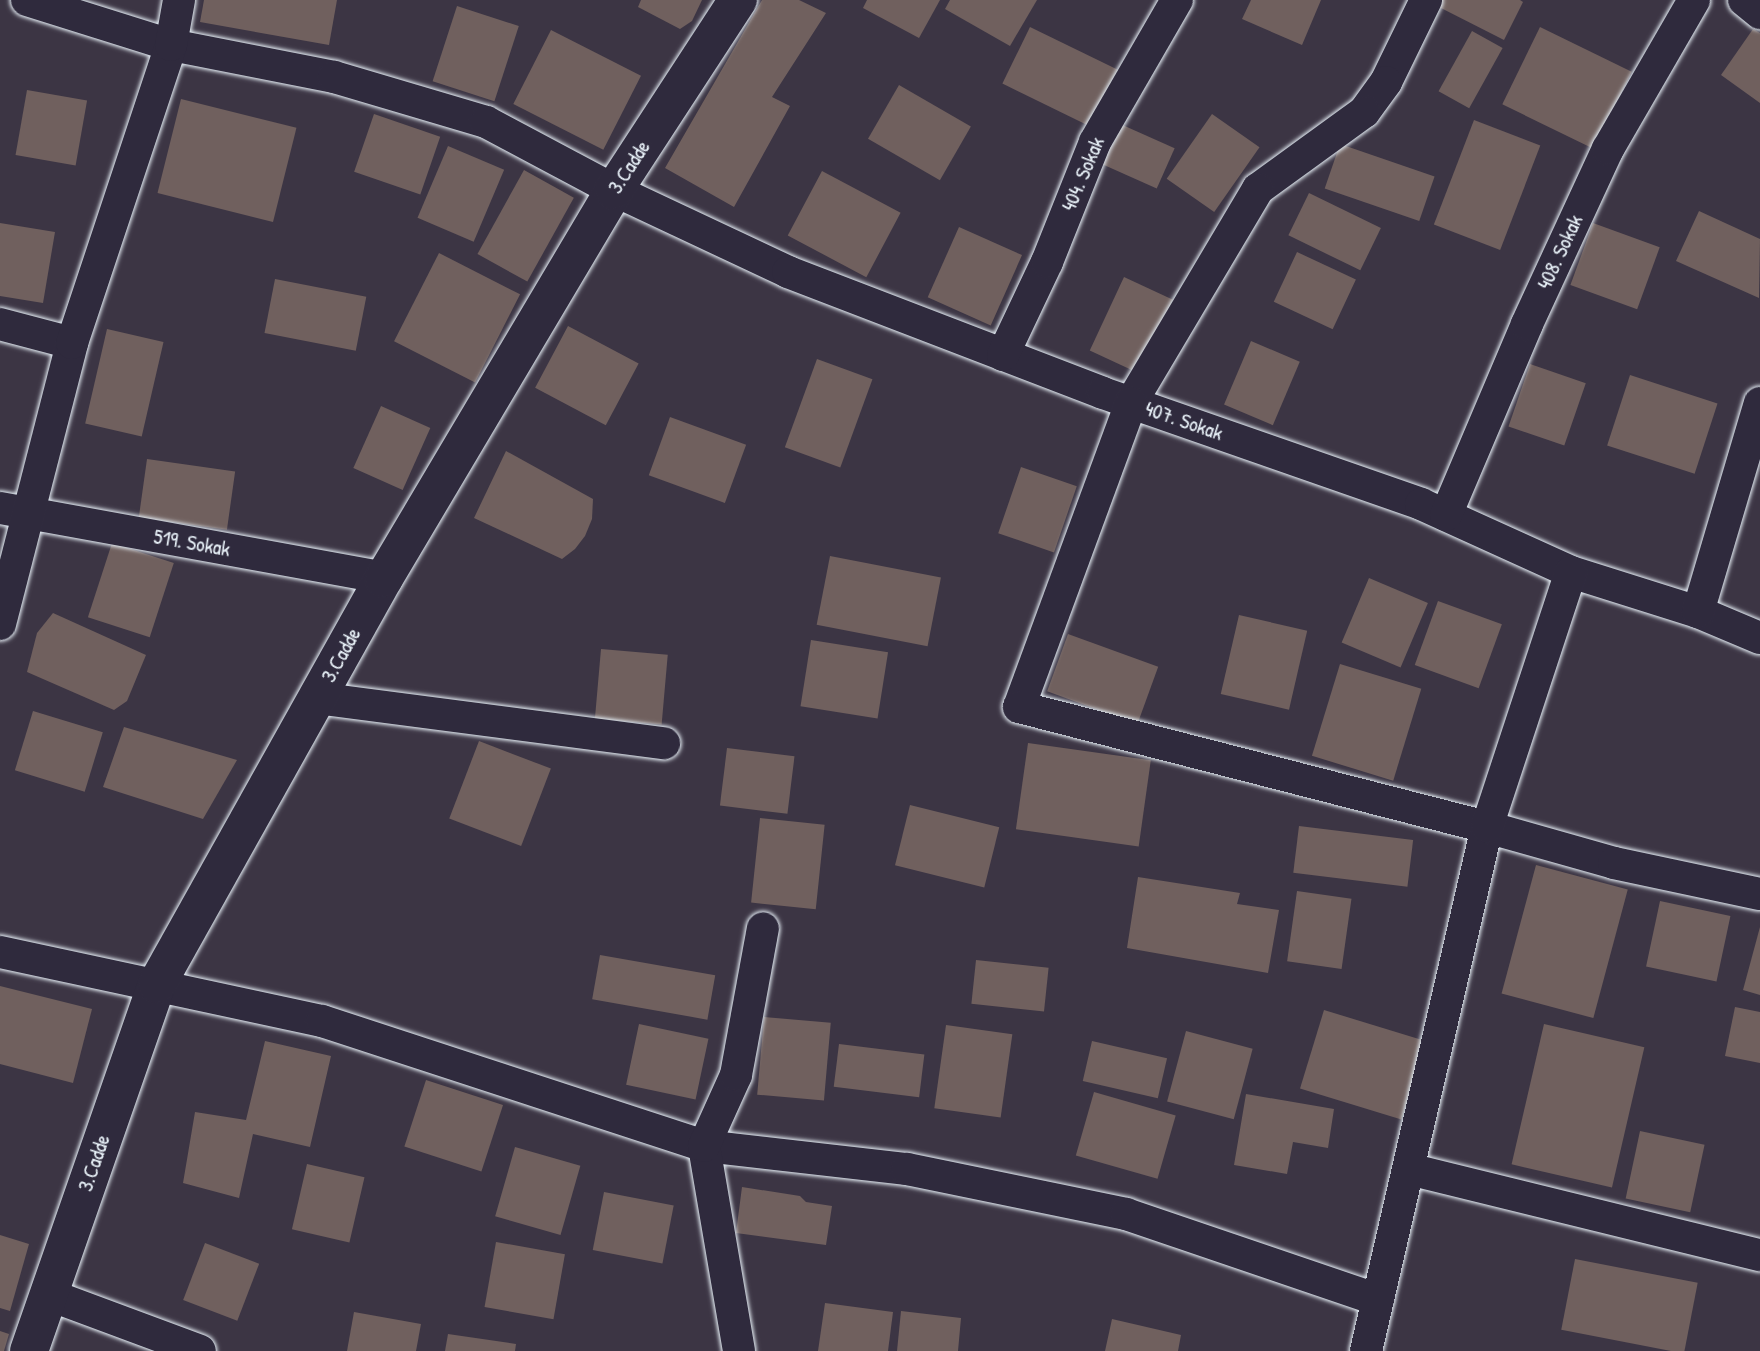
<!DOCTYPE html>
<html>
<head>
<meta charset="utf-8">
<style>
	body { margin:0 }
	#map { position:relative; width:1760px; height:1351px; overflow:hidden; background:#3c3544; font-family:"Patrick Hand",sans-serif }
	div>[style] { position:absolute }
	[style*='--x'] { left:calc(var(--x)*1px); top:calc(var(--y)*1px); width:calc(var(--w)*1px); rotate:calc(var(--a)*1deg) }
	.building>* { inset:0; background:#70605e; transform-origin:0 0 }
	.roads { filter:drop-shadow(0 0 2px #e8f1f8) drop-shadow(0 0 2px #e8f1f8) }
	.street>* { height:32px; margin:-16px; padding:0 16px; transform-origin:16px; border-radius:16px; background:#2f2a3d }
	.secondary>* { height:38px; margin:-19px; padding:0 19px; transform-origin:19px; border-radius:19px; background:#2f2a3d }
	span { translate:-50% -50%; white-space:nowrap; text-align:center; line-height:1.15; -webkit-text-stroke:5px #2f2a3d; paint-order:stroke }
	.street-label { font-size:21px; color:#e8f1f8 }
</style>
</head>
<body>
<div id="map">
	<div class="building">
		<div style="clip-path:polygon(204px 0,337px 0,329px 45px,200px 22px)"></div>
		<div style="clip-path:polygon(641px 0,702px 0,692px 21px,680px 29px,638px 7px)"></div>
		<div style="clip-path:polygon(762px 0,799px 0,826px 13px,772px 97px,790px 106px,734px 207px,665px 168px)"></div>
		<div style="clip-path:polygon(867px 0,940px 0,919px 38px,863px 8px)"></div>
		<div style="clip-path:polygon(950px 0,1037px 0,1010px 46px,945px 9px)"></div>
		<div style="clip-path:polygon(1251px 0,1321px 0,1302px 45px,1242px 19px)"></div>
		<div style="clip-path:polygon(1442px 0,1520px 0,1523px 2px,1504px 40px,1439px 7px)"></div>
		<div style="left:457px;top:6px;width:65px;height:79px;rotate:18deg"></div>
		<div style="left:1030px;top:27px;width:100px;height:63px;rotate:26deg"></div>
		<div style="left:1540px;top:27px;width:102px;height:86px;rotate:26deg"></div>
		<div style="clip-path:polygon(1753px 29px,1760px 33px,1760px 103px,1721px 75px)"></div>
		<div style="left:551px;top:30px;width:101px;height:83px;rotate:27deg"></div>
		<div style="left:1472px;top:31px;width:35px;height:69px;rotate:29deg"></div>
		<div style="left:899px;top:85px;width:83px;height:62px;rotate:30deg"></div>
		<div style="left:27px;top:90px;width:61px;height:66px;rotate:10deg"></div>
		<div style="left:181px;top:99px;width:119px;height:97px;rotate:14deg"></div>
		<div style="left:374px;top:114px;width:70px;height:61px;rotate:19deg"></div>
		<div style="left:1212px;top:114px;width:58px;height:79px;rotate:35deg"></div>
		<div style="left:1474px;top:120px;width:71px;height:112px;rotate:21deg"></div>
		<div style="left:1118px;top:123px;width:62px;height:44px;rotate:24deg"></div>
		<div style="left:1340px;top:144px;width:100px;height:47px;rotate:19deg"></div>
		<div style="left:448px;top:146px;width:61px;height:78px;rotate:23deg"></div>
		<div style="left:524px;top:170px;width:57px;height:96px;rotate:29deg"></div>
		<div style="left:822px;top:171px;width:89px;height:73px;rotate:28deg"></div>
		<div style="left:1309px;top:193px;width:80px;height:47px;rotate:26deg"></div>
		<div style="clip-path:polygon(1699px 211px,1760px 239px,1759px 298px,1676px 261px)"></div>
		<div style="clip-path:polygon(0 223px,55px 232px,43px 303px,0 296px)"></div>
		<div style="left:1593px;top:223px;width:71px;height:66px;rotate:20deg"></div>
		<div style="left:959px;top:227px;width:69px;height:77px;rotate:24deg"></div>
		<div style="left:1297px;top:252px;width:65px;height:55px;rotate:25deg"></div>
		<div style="left:439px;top:253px;width:91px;height:99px;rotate:27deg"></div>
		<div style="left:1124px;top:277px;width:54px;height:81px;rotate:25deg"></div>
		<div style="left:275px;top:279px;width:93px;height:55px;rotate:11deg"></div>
		<div style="left:568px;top:326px;width:80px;height:70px;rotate:28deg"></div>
		<div style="left:107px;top:329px;width:58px;height:97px;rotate:13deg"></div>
		<div style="left:1251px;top:341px;width:53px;height:69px;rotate:23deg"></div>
		<div style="left:817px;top:359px;width:59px;height:94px;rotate:20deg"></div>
		<div style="left:1530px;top:364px;width:59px;height:66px;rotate:19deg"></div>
		<div style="left:1630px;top:375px;width:92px;height:74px;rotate:18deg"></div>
		<div style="left:381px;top:406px;width:54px;height:68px;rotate:24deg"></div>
		<div style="left:670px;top:417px;width:81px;height:62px;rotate:20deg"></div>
		<div style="clip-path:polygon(506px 451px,593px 499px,592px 519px,585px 536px,575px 549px,562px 559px,474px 518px)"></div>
		<div style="left:147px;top:459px;width:89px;height:59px;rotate:8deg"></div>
		<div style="left:1021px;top:467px;width:59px;height:70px;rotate:19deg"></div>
		<div style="left:112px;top:543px;width:65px;height:78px;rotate:18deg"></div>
		<div style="left:830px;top:556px;width:113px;height:70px;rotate:11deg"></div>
		<div style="left:1369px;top:578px;width:64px;height:70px;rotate:23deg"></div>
		<div style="left:1438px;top:601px;width:68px;height:68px;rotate:20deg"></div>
		<div style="clip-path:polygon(53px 613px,146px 655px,127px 701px,114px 710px,27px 672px,37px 633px)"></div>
		<div style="left:1239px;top:615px;width:70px;height:81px;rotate:13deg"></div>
		<div style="left:1068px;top:634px;width:96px;height:61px;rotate:20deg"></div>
		<div style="left:811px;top:640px;width:78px;height:67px;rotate:9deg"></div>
		<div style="left:601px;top:649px;width:67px;height:70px;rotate:5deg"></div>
		<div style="left:1340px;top:664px;width:85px;height:96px;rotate:17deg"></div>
		<div style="left:33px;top:711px;width:73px;height:62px;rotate:17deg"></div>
		<div style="clip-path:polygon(124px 727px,237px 760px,203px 819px,103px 787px)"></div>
		<div style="left:479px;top:741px;width:77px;height:83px;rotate:21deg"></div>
		<div style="left:1028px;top:743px;width:124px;height:87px;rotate:8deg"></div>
		<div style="left:727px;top:748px;width:68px;height:58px;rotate:7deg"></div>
		<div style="left:910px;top:805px;width:92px;height:62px;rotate:14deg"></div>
		<div style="left:760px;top:818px;width:65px;height:85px;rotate:6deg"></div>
		<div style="left:1299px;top:826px;width:115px;height:47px;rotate:7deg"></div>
		<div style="left:1536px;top:865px;width:95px;height:133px;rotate:15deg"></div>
		<div style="clip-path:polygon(1138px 877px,1240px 893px,1237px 904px,1279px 910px,1268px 973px,1127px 948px)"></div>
		<div style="left:1297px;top:891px;width:55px;height:71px;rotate:8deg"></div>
		<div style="left:1660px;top:901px;width:72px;height:67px;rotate:12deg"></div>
		<div style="clip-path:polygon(1760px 927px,1760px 995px,1743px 990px)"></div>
		<div style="left:600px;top:955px;width:117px;height:45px;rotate:10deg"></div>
		<div style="left:976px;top:960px;width:73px;height:44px;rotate:6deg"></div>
		<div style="clip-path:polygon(0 986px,92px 1009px,73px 1083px,0 1064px)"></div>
		<div style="clip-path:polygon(1735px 1007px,1760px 1012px,1760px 1063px,1725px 1056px)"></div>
		<div style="left:1324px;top:1010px;width:106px;height:82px;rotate:17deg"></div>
		<div style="left:764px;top:1017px;width:67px;height:78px;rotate:5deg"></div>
		<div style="left:639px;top:1024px;width:71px;height:62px;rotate:12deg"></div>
		<div style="left:1544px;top:1024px;width:103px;height:144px;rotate:13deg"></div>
		<div style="left:946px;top:1025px;width:67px;height:84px;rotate:8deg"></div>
		<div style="left:1186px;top:1031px;width:69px;height:73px;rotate:15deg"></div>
		<div style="clip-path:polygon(265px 1041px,331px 1056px,310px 1147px,253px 1134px,239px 1198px,183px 1183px,195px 1112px,246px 1120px)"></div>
		<div style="left:1092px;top:1041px;width:77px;height:41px;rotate:13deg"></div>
		<div style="left:839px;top:1044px;width:86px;height:43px;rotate:7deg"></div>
		<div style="left:426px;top:1080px;width:81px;height:70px;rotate:18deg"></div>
		<div style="left:1094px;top:1092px;width:85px;height:66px;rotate:16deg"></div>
		<div style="clip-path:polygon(1246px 1094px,1334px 1109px,1328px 1148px,1293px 1142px,1287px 1174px,1234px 1165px)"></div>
		<div style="left:1640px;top:1131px;width:66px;height:69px;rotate:12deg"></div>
		<div style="left:515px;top:1147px;width:68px;height:72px;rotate:16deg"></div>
		<div style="left:307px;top:1164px;width:59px;height:67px;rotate:13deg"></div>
		<div style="clip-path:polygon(742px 1187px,800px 1196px,806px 1202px,832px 1206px,826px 1245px,736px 1233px)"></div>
		<div style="left:604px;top:1192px;width:71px;height:59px;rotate:11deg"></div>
		<div style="clip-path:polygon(0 1235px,29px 1244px,10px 1311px,0 1308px)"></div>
		<div style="left:496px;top:1242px;width:70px;height:66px;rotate:10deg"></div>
		<div style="left:205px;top:1243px;width:58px;height:61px;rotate:21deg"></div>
		<div style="left:1575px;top:1259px;width:125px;height:72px;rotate:11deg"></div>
		<div style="clip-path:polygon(825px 1303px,893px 1312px,888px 1351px,818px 1351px)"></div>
		<div style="clip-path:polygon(901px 1311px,961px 1318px,958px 1351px,897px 1351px)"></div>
		<div style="clip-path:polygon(354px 1312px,421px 1324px,416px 1351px,347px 1351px)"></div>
		<div style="clip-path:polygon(1112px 1319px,1181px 1335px,1178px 1351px,1105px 1351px)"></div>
		<div style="clip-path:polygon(0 1331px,9px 1334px,4px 1351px,0 1351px)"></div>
		<div style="clip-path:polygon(448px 1334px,516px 1344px,515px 1351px,445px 1351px)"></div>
	</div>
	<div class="roads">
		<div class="street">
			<div style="--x:27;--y:0;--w:151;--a:17.4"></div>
			<div style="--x:171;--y:45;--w:166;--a:11.1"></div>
			<div style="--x:334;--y:77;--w:159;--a:16.5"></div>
			<div style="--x:486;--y:122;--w:145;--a:28"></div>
			<div style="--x:614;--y:190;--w:192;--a:25.2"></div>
			<div style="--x:788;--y:272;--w:337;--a:21"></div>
			<div style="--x:1103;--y:393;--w:337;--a:19.2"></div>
			<div style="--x:1421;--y:504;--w:165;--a:24.4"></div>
			<div style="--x:1571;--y:572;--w:133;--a:17.5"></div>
			<div style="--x:1698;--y:612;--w:67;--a:22.8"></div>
			<div style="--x:1426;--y:0;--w:91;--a:116"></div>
			<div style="--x:1386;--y:82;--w:37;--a:126"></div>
			<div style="--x:1364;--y:112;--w:131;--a:144"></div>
			<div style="--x:1258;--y:189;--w:249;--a:120.7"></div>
			<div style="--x:1131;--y:403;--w:324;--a:110.2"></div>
			<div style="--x:1019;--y:707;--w:483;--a:14.4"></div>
			<div style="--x:1487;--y:827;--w:132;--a:15.8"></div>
			<div style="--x:1614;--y:863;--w:149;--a:12"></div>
			<div style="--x:1744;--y:0;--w:21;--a:39"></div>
			<div style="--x:0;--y:324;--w:74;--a:14.8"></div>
			<div style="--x:1003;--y:355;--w:103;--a:-64.7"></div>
			<div style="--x:1047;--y:262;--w:129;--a:-68.2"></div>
			<div style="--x:1095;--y:142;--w:164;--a:-60"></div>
			<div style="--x:0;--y:508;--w:390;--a:10.3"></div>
			<div style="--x:1446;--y:515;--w:207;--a:-67"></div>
			<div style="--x:1527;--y:324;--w:193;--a:-65.2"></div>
			<div style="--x:1608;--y:149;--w:172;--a:-60"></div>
			<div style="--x:1698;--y:612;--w:218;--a:-73.5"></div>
			<div style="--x:0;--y:624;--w:290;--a:-75.6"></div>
			<div style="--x:72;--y:343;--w:314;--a:-71.6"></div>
			<div style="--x:171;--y:45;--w:46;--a:-79.9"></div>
			<div style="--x:316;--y:698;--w:351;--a:7.4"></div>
			<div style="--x:0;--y:952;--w:329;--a:12.1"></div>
			<div style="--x:322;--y:1021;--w:402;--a:18.1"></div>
			<div style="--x:704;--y:1146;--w:204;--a:6.5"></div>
			<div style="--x:907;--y:1169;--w:224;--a:11.6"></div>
			<div style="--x:1126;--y:1214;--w:266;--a:18.8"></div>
			<div style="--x:1409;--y:1169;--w:361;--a:13.8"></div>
			<div style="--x:47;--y:1294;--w:163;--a:20.4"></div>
			<div style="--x:739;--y:1351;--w:208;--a:-99.7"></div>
			<div style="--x:704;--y:1146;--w:78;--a:-65.7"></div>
			<div style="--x:736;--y:1075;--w:149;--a:-79.6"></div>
			<div style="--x:1366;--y:1351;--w:538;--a:-77"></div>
			<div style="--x:1487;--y:827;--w:268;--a:-71.8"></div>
		</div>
		<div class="secondary">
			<div style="--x:29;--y:1351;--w:389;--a:-70.8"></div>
			<div style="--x:157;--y:984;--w:465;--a:-60.8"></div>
			<div style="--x:384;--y:578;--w:451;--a:-59.3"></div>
			<div style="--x:614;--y:190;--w:227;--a:-56.9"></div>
		</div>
	</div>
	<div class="street-label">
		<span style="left:629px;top:167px;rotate:-57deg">3.Cadde</span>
		<span style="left:1083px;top:174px;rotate:-67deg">404. Sokak</span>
		<span style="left:1560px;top:252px;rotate:-65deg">408. Sokak</span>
		<span style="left:1184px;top:421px;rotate:19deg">407. Sokak</span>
		<span style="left:192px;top:543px;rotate:10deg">519. Sokak</span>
		<span style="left:341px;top:655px;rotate:-61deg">3.Cadde</span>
		<span style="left:94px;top:1163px;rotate:-71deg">3.Cadde</span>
	</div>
</div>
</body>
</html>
